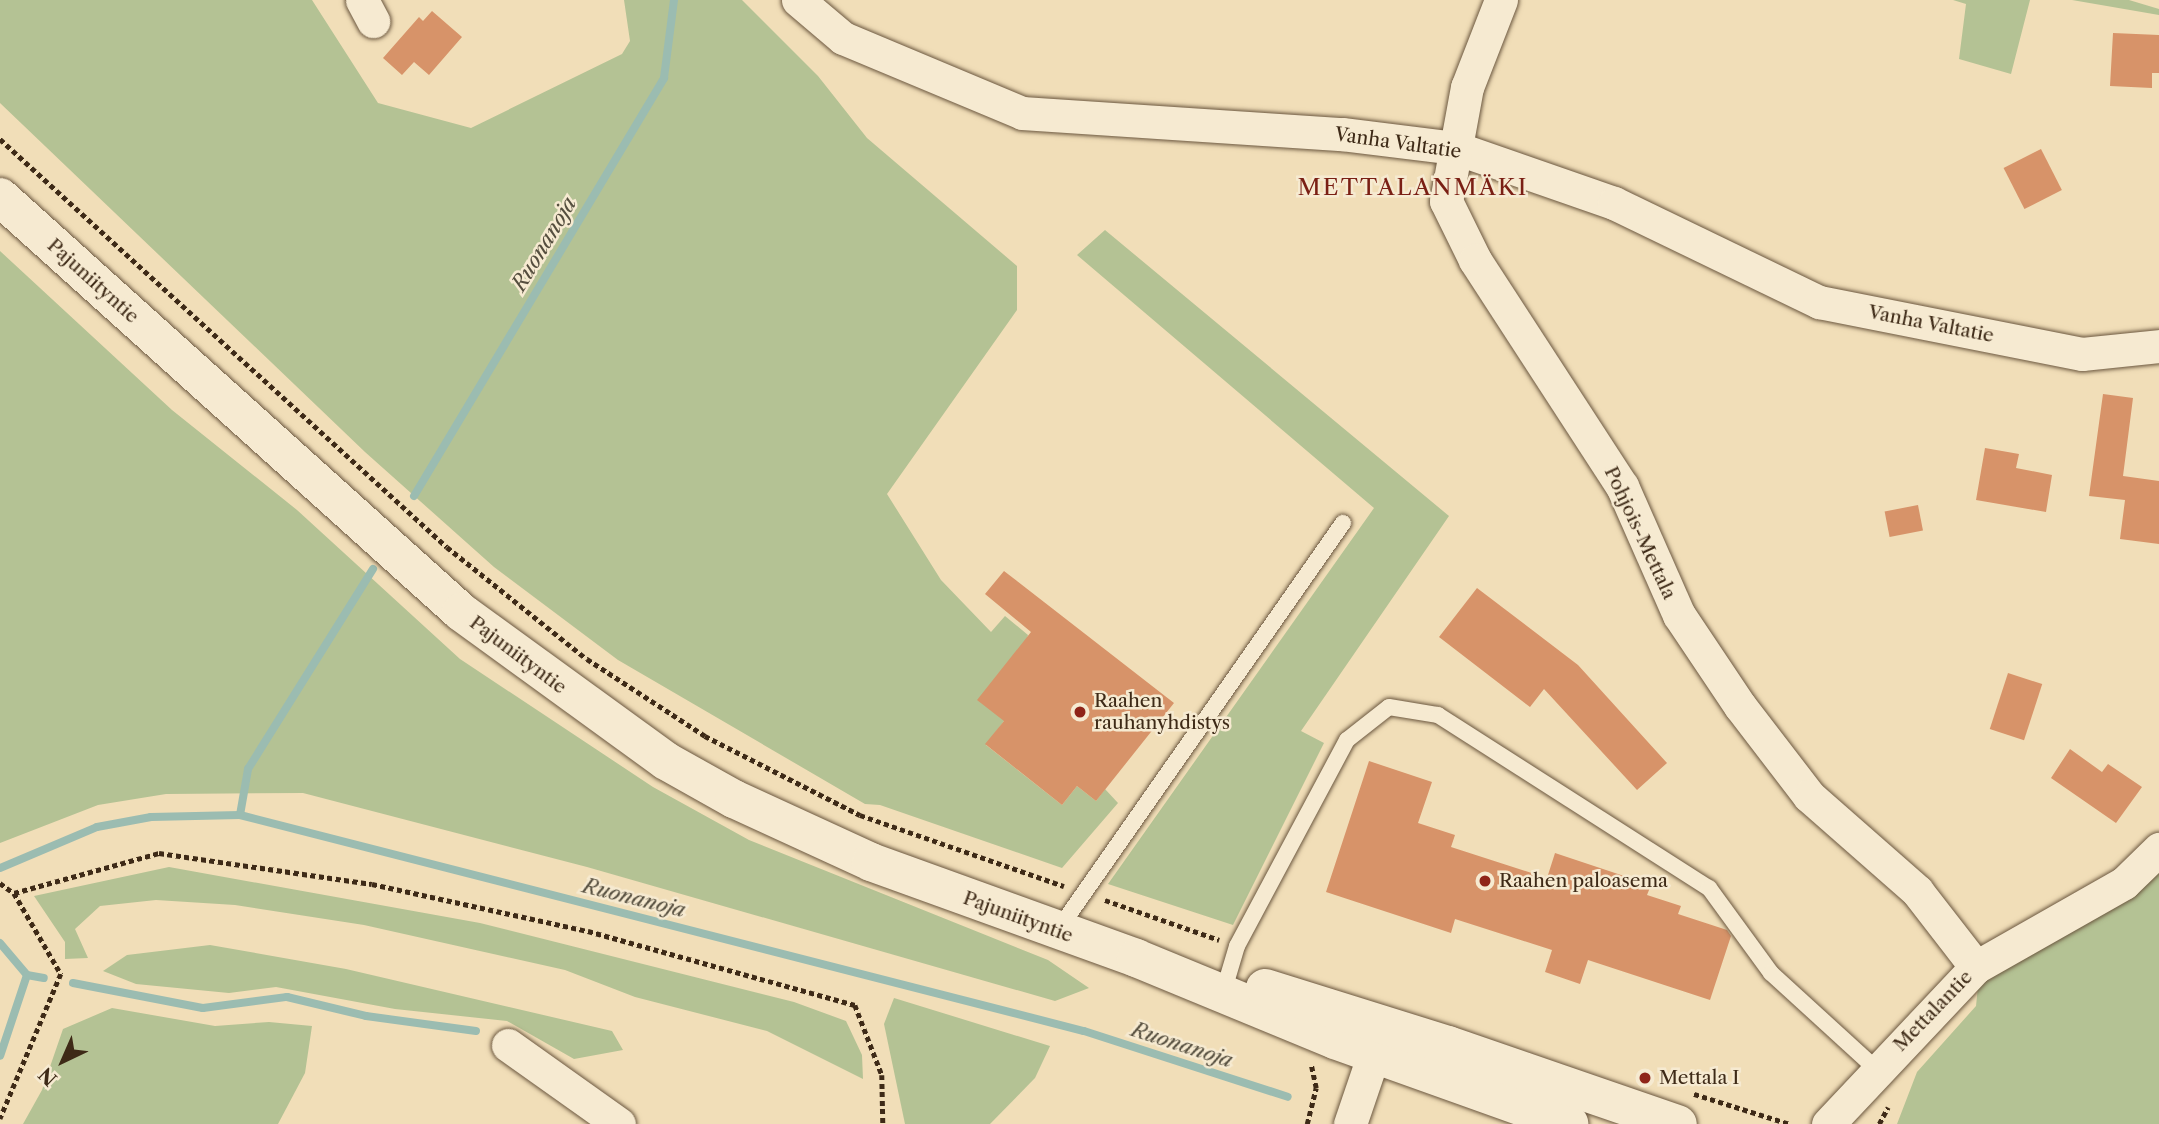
<!DOCTYPE html>
<html>
<head>
<meta charset="utf-8">
<style>
	body { margin:0 }
	#map { position:relative; width:2159px; height:1124px; overflow:hidden; background:#f1deb8; font-family:"Libre Caslon Text",serif }
	div>[style] { position:absolute }
	[style*='--x'] { left:calc(var(--x)*1px); top:calc(var(--y)*1px); width:calc(var(--w)*1px); rotate:calc(var(--a)*1deg) }
	.green>* { inset:0; background:#b4c294 }
	.stream>* { height:8px; margin:-4px; padding:0 4px; transform-origin:4px; border-radius:4px; background:#9bbcb1 }
	.building>* { inset:0; background:#d79369; transform-origin:0 0 }
	.path>* { height:4.5px; margin-top:-2.25px; transform-origin:0; background:repeating-linear-gradient(90deg,#3e2a17 0 5px,transparent 0 8.5px) }
	.roads { filter:drop-shadow(0 0 2px #6b573f) drop-shadow(0 0 2px #6b573f) }
	.lane>* { height:16px; margin:-8px; padding:0 8px; transform-origin:8px; border-radius:8px; background:#f6ead1 }
	.street>* { height:33px; margin:-16.5px; padding:0 16.5px; transform-origin:16.5px; border-radius:16.5px; background:#f6ead1 }
	.secondary>* { height:38px; margin:-19px; padding:0 19px; transform-origin:19px; border-radius:19px; background:#f6ead1 }
	.dots>* { width:19px; height:19px; translate:-50% -50%; box-sizing:border-box; border:4px solid #f6ead1; border-radius:50% }
	span { translate:-50% -50%; white-space:nowrap; text-align:center; line-height:1.15; -webkit-text-stroke:5px #f6ead1; paint-order:stroke }
	.street-label { font-size:19px; color:#3e2a17 }
	.poi-label { font-size:19px; color:#3e2a17 }
	.left { translate:0 -50%; text-align:left }
	.water-label { font-size:21px; color:#554e3e; font-style:italic }
	.quarter-label { font-size:23px; color:#7a1f14; letter-spacing:2px }
	.north { position:absolute; left:28px; top:1026px; width:70px; height:70px; -webkit-text-stroke:5px #f6ead1; paint-order:stroke; rotate:224deg; font-size:19px; font-weight:700; line-height:28px; text-align:center; color:#3e2a17 }
	.north::after { content:''; display:block; margin:auto; width:24px; height:32px; background:#3e2a17; clip-path:polygon(50% 0,100% 100%,50% 72%,0 100%) }
</style>
</head>
<body>
<div id="map">
	<div class="green">
		<div style="clip-path:polygon(0 0,312px 0,378px 103px,471px 128px,622px 54px,630px 41px,624px 0,742px 0,818px 76px,867px 138px,1017px 266px,1017px 310px,887px 494px,941px 580px,991px 632px,1005px 616px,1028px 635px,1004px 721px,986px 745px,1062px 805px,1077px 786px,1096px 801px,1105px 789px,1118px 803px,1062px 868px,880px 805px,865px 804px,618px 660px,494px 567px,365px 452px,0 103px)"></div>
		<div style="clip-path:polygon(1953px 0,2030px 0,2011px 74px,1959px 59px,1966px 4px)"></div>
		<div style="clip-path:polygon(2072px 0,2129px 0,2159px 9px,2159px 15px)"></div>
		<div style="clip-path:polygon(1105px 230px,1449px 516px,1301px 731px,1324px 743px,1233px 925px,1108px 884px,1374px 508px,1077px 255px)"></div>
		<div style="clip-path:polygon(0 251px,172px 410px,297px 510px,460px 659px,653px 787px,749px 840px,1048px 960px,1089px 988px,1055px 1001px,587px 867px,303px 793px,166px 794px,98px 805px,0 843px)"></div>
		<div style="clip-path:polygon(169px 867px,480px 923px,794px 1002px,846px 1021px,862px 1055px,863px 1079px,767px 1031px,635px 997px,565px 970px,364px 925px,235px 905px,156px 900px,100px 906px,75px 929px,88px 958px,65px 959px,65px 942px,34px 896px)"></div>
		<div style="clip-path:polygon(2159px 867px,2159px 1124px,1897px 1124px,1917px 1072px,1976px 1006px,1979px 977px)"></div>
		<div style="clip-path:polygon(210px 945px,346px 969px,612px 1031px,623px 1050px,574px 1059px,507px 1021px,395px 1009px,276px 987px,229px 993px,136px 984px,103px 971px,127px 955px)"></div>
		<div style="clip-path:polygon(894px 998px,1050px 1046px,1035px 1078px,990px 1124px,905px 1124px,884px 1024px)"></div>
		<div style="clip-path:polygon(112px 1008px,215px 1026px,269px 1022px,312px 1026px,305px 1073px,278px 1124px,23px 1124px,42px 1090px,63px 1029px)"></div>
	</div>
	<div class="stream">
		<div style="--x:414;--y:496;--w:487;--a:-59.1"></div>
		<div style="--x:664;--y:78;--w:79;--a:-82.7"></div>
		<div style="--x:240;--y:815;--w:47;--a:-80.1"></div>
		<div style="--x:248;--y:769;--w:236;--a:-58"></div>
		<div style="--x:0;--y:868;--w:105;--a:-22.9"></div>
		<div style="--x:97;--y:827;--w:55;--a:-10.5"></div>
		<div style="--x:151;--y:817;--w:89;--a:-1.3"></div>
		<div style="--x:240;--y:815;--w:871;--a:14.36"></div>
		<div style="--x:1084;--y:1031;--w:214;--a:17.9"></div>
		<div style="--x:0;--y:943;--w:42;--a:49.8"></div>
		<div style="--x:27;--y:975;--w:85;--a:108.4"></div>
		<div style="--x:27;--y:975;--w:17;--a:10"></div>
		<div style="--x:73;--y:983;--w:132;--a:10.9"></div>
		<div style="--x:203;--y:1008;--w:85;--a:-7.5"></div>
		<div style="--x:287;--y:997;--w:81;--a:13.5"></div>
		<div style="--x:366;--y:1016;--w:111;--a:7.8"></div>
	</div>
	<div class="building">
		<div style="clip-path:polygon(432px 11px,462px 37px,429px 75px,414px 62px,402px 75px,383px 58px,419px 17px,423px 21px)"></div>
		<div style="clip-path:polygon(2113px 33px,2159px 35px,2159px 73px,2152px 73px,2152px 88px,2110px 86px)"></div>
		<div style="left:2041px;top:149px;width:46px;height:42px;rotate:63deg"></div>
		<div style="clip-path:polygon(2103px 394px,2133px 398px,2123px 476px,2159px 481px,2159px 544px,2120px 539px,2125px 500px,2089px 496px)"></div>
		<div style="clip-path:polygon(1985px 448px,2019px 454px,2016px 468px,2052px 475px,2046px 512px,1976px 500px)"></div>
		<div style="left:1918px;top:505px;width:26px;height:34px;rotate:79deg"></div>
		<div style="clip-path:polygon(1004px 571px,1174px 703px,1096px 801px,1077px 786px,1062px 805px,985px 744px,1004px 721px,977px 700px,1031px 632px,985px 594px)"></div>
		<div style="clip-path:polygon(1477px 588px,1578px 665px,1667px 763px,1637px 790px,1544px 689px,1530px 707px,1439px 637px)"></div>
		<div style="left:2008px;top:673px;width:36px;height:59px;rotate:18deg"></div>
		<div style="clip-path:polygon(2070px 749px,2102px 772px,2108px 764px,2142px 787px,2116px 823px,2051px 778px)"></div>
		<div style="clip-path:polygon(1369px 761px,1432px 782px,1418px 823px,1455px 835px,1451px 847px,1547px 878px,1555px 853px,1651px 885px,1647px 895px,1681px 906px,1678px 914px,1727px 930px,1731px 936px,1710px 1000px,1588px 960px,1580px 984px,1545px 972px,1552px 950px,1455px 919px,1451px 933px,1326px 892px)"></div>
	</div>
	<div class="path">
		<div style="--x:0;--y:139;--w:605;--a:42.39"></div>
		<div style="--x:447;--y:547;--w:179;--a:38.7"></div>
		<div style="--x:587;--y:659;--w:141;--a:33.1"></div>
		<div style="--x:705;--y:736;--w:174;--a:27"></div>
		<div style="--x:860;--y:815;--w:216;--a:19.2"></div>
		<div style="--x:0;--y:883;--w:17;--a:36"></div>
		<div style="--x:14;--y:893;--w:94;--a:59.9"></div>
		<div style="--x:61;--y:974;--w:157;--a:112.8"></div>
		<div style="--x:14;--y:893;--w:150;--a:-15.4"></div>
		<div style="--x:159;--y:853;--w:215;--a:8.3"></div>
		<div style="--x:372;--y:884;--w:221;--a:12.3"></div>
		<div style="--x:588;--y:931;--w:277;--a:15.5"></div>
		<div style="--x:855;--y:1005;--w:75;--a:68.9"></div>
		<div style="--x:882;--y:1075;--w:49;--a:88.8"></div>
		<div style="--x:1105;--y:900;--w:121;--a:19.3"></div>
		<div style="--x:1694;--y:1094;--w:101;--a:17.4"></div>
		<div style="--x:1307;--y:1124;--w:37;--a:-76"></div>
		<div style="--x:1316;--y:1088;--w:24;--a:-102"></div>
		<div style="--x:1879;--y:1124;--w:19;--a:-62"></div>
	</div>
	<div class="roads">
		<div class="lane">
			<div style="--x:1058;--y:930;--w:497;--a:-55"></div>
			<div style="--x:1223;--y:993;--w:49;--a:-73.4"></div>
			<div style="--x:1237;--y:946;--w:234;--a:-61.9"></div>
			<div style="--x:1347;--y:740;--w:53;--a:-38.2"></div>
			<div style="--x:1389;--y:707;--w:50;--a:9.3"></div>
			<div style="--x:1438;--y:715;--w:322;--a:32.6"></div>
			<div style="--x:1709;--y:888;--w:105;--a:53.9"></div>
			<div style="--x:1771;--y:973;--w:142;--a:42.4"></div>
		</div>
		<div class="street">
			<div style="--x:362;--y:0;--w:24;--a:62"></div>
			<div style="--x:798;--y:0;--w:59;--a:40.2"></div>
			<div style="--x:843;--y:38;--w:194;--a:22.7"></div>
			<div style="--x:1022;--y:113;--w:321;--a:3.8"></div>
			<div style="--x:1342;--y:134;--w:115;--a:7"></div>
			<div style="--x:1456;--y:148;--w:167;--a:19.2"></div>
			<div style="--x:1614;--y:203;--w:228;--a:25.8"></div>
			<div style="--x:1819;--y:302;--w:268;--a:11.2"></div>
			<div style="--x:2082;--y:354;--w:77;--a:-5.9"></div>
			<div style="--x:1501;--y:0;--w:93;--a:111.3"></div>
			<div style="--x:1467;--y:87;--w:116;--a:100.4"></div>
			<div style="--x:1446;--y:201;--w:66;--a:63.8"></div>
			<div style="--x:1475;--y:260;--w:270;--a:57"></div>
			<div style="--x:1622;--y:486;--w:141;--a:66.2"></div>
			<div style="--x:1679;--y:615;--w:110;--a:56.2"></div>
			<div style="--x:1740;--y:706;--w:113;--a:52.5"></div>
			<div style="--x:1809;--y:796;--w:144;--a:41.3"></div>
			<div style="--x:1917;--y:891;--w:96;--a:52.2"></div>
			<div style="--x:508;--y:1045;--w:136;--a:35.4"></div>
			<div style="--x:1350;--y:1124;--w:99;--a:-71.2"></div>
			<div style="--x:1828;--y:1124;--w:216;--a:-46.7"></div>
			<div style="--x:1976;--y:967;--w:170;--a:-29.6"></div>
			<div style="--x:2124;--y:883;--w:49;--a:-44.2"></div>
		</div>
		<div class="secondary">
			<div style="--x:0;--y:197;--w:620;--a:41.99"></div>
			<div style="--x:461;--y:612;--w:253;--a:36"></div>
			<div style="--x:666;--y:761;--w:78;--a:29.2"></div>
			<div style="--x:734;--y:799;--w:151;--a:24.7"></div>
			<div style="--x:871;--y:862;--w:282;--a:19.9"></div>
			<div style="--x:1136;--y:958;--w:215;--a:22.4"></div>
			<div style="--x:1335;--y:1040;--w:249;--a:19.7"></div>
			<div style="--x:1265;--y:988;--w:192;--a:17.3"></div>
			<div style="--x:1448;--y:1045;--w:243;--a:19"></div>
		</div>
	</div>
	<div class="dots">
		<div style="left:1080px;top:712px;background:#8f2418"></div>
		<div style="left:1485px;top:881px;background:#8f2418"></div>
		<div style="left:1645px;top:1078px;background:#8f2418"></div>
	</div>
	<div class="street-label">
		<span style="left:1398px;top:143px;rotate:8deg">Vanha Valtatie</span>
		<span style="left:93px;top:281px;rotate:42deg">Pajuniityntie</span>
		<span style="left:1931px;top:324px;rotate:11deg">Vanha Valtatie</span>
		<span style="left:1640px;top:533px;rotate:65deg">Pohjois-Mettala</span>
		<span style="left:518px;top:655px;rotate:37deg">Pajuniityntie</span>
		<span style="left:1018px;top:917px;rotate:20deg">Pajuniityntie</span>
		<span style="left:1933px;top:1011px;rotate:-46deg">Mettalantie</span>
	</div>
	<div class="poi-label">
		<span class="left" style="left:1094px;top:712px">Raahen<br>rauhanyhdistys</span>
		<span class="left" style="left:1499px;top:881px">Raahen paloasema</span>
		<span class="left" style="left:1659px;top:1078px">Mettala I</span>
	</div>
	<div class="water-label">
		<span style="left:544px;top:244px;rotate:-59deg">Ruonanoja</span>
		<span style="left:634px;top:898px;rotate:14deg">Ruonanoja</span>
		<span style="left:1182px;top:1045px;rotate:18deg">Ruonanoja</span>
	</div>
	<div class="quarter-label">
		<span style="left:1413px;top:187px">METTALANMÄKI</span>
	</div>
	<div class="north">N</div>
</div>
</body>
</html>
